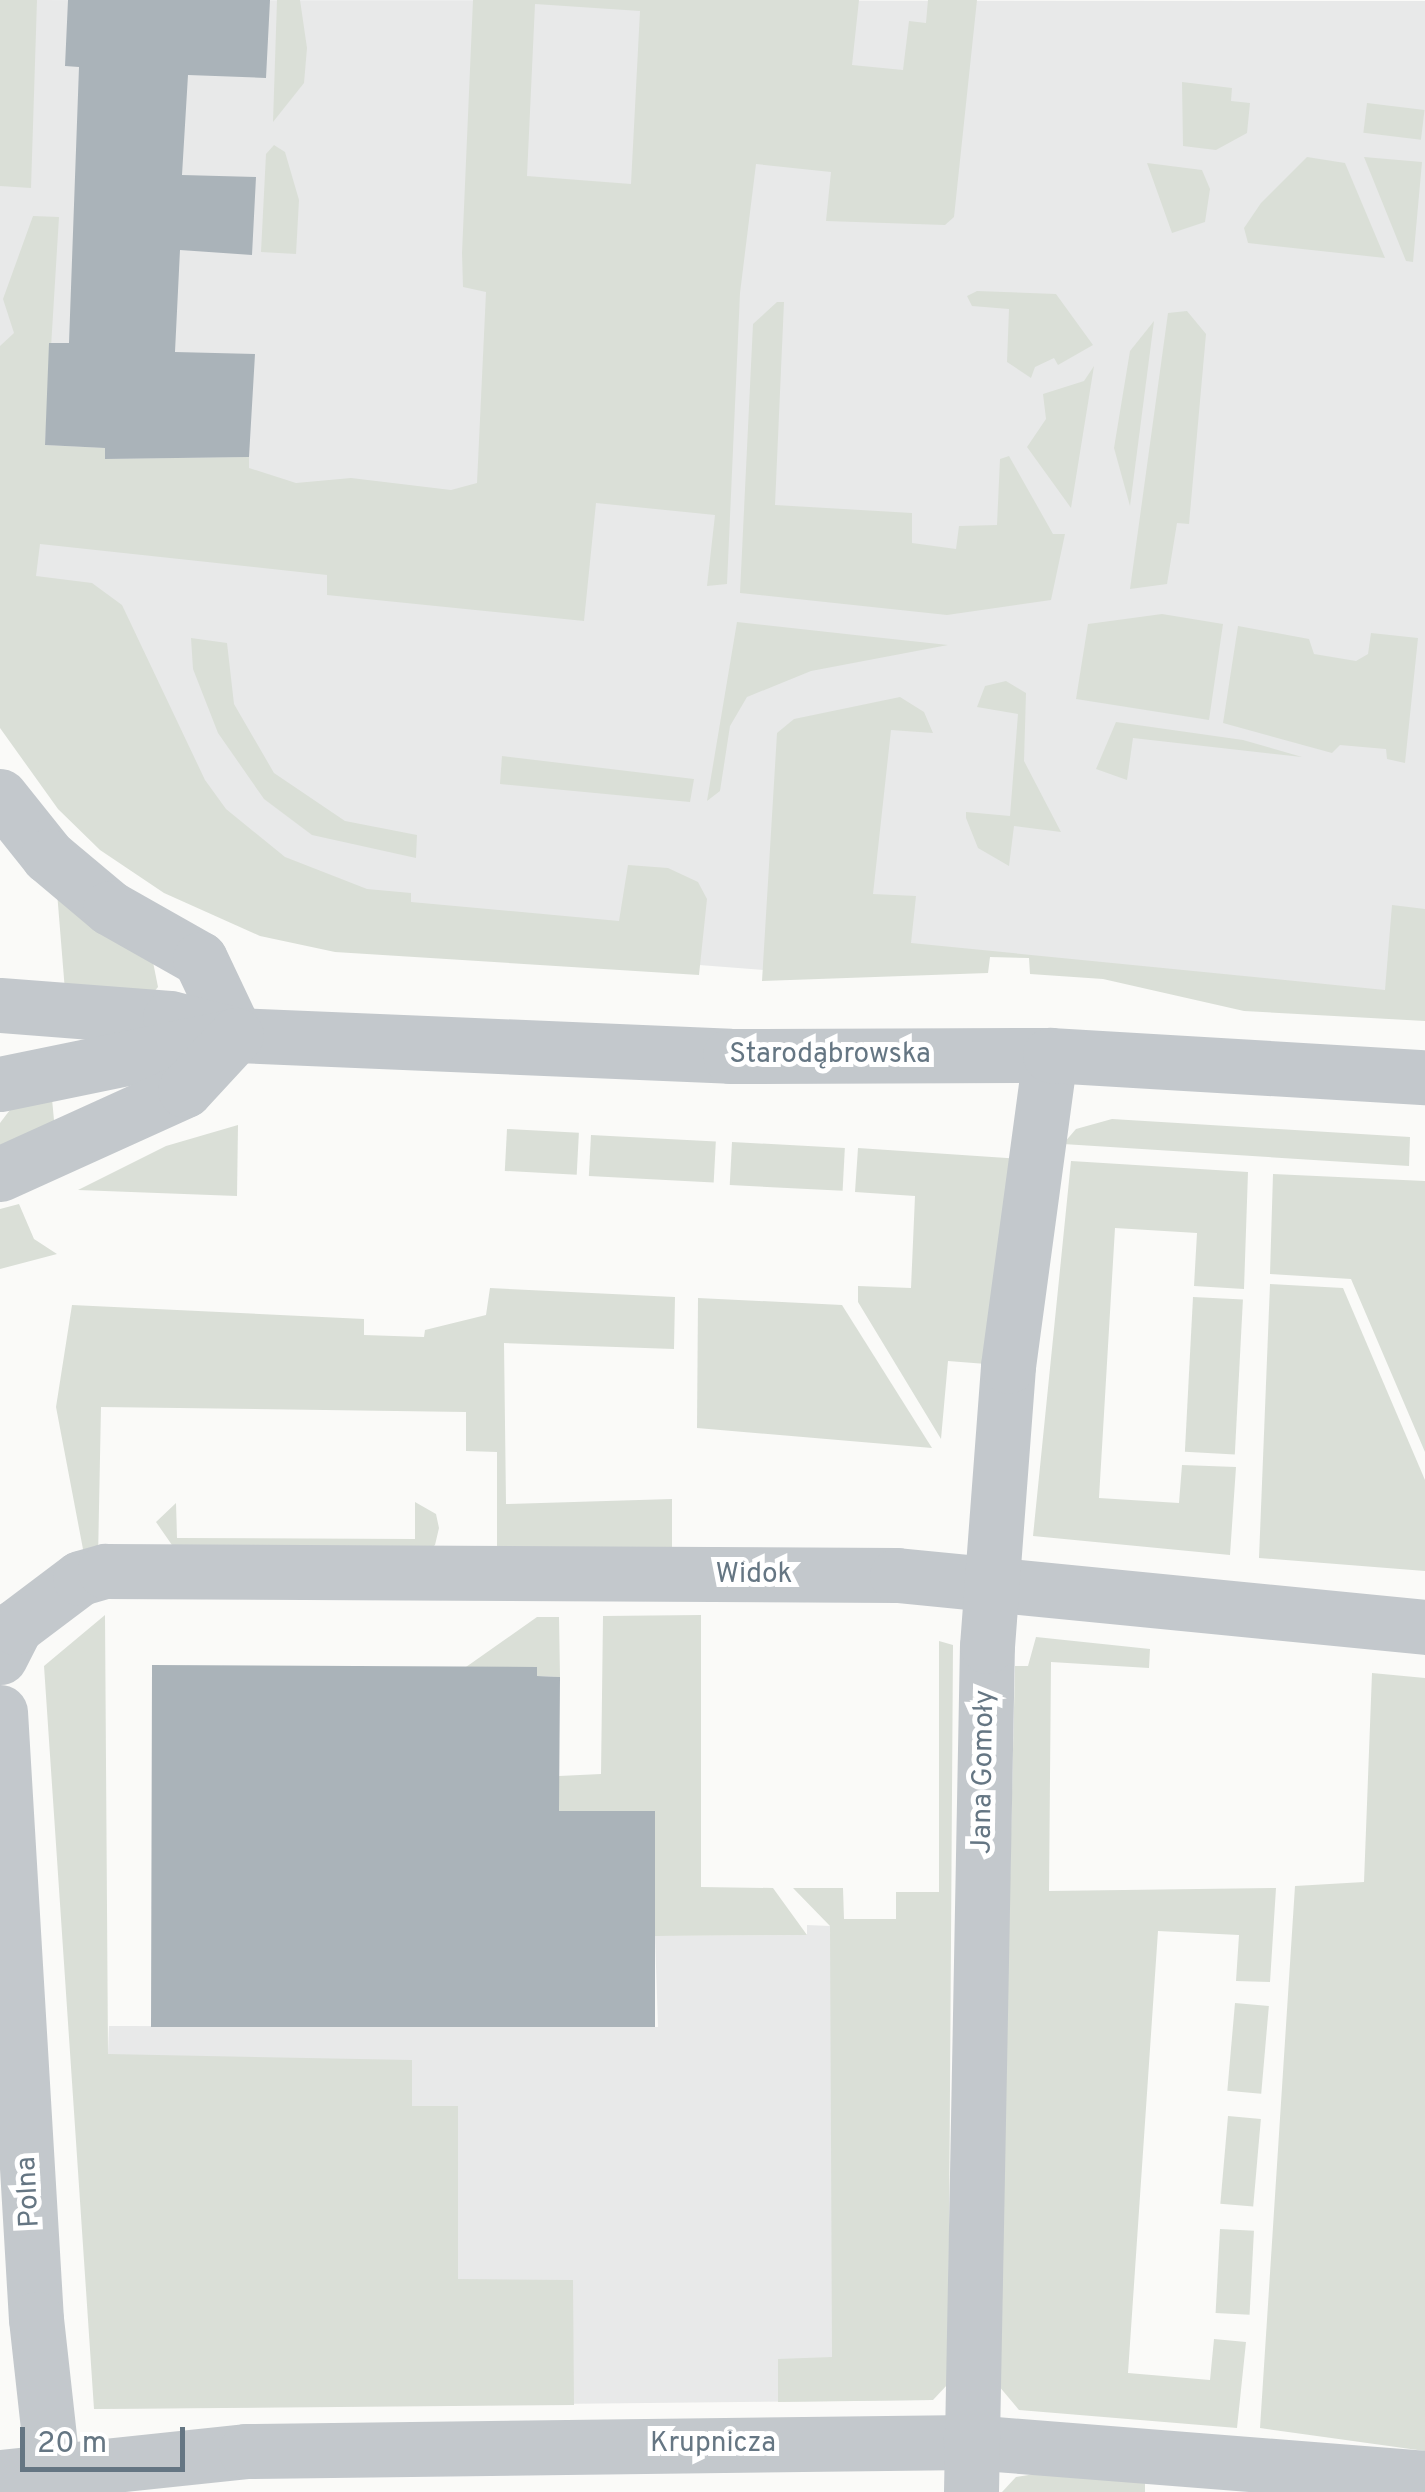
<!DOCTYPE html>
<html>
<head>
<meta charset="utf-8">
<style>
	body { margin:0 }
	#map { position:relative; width:1425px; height:2492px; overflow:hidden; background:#fafaf8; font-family:Overpass,sans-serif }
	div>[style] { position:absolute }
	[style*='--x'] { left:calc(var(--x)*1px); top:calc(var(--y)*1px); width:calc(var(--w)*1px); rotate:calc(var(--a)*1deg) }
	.built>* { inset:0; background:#e8e9e9 }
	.green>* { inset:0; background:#dadfd7; transform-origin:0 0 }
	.building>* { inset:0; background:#aab3b9 }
	.minor>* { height:55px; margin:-27.5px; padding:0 27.5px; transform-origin:27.5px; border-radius:27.5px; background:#c3c8cc }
	.tertiary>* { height:55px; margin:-27.5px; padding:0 27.5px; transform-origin:27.5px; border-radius:27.5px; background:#c3c8cc }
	span { translate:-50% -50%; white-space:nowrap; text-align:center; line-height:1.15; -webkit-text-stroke:10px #fff; paint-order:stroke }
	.street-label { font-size:28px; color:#657683 }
	.scale { position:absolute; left:20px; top:2427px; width:165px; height:45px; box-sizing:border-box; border:5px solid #657683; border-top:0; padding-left:12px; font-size:30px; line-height:35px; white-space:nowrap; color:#657683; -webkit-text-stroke:8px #fff; paint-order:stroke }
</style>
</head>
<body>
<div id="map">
	<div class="built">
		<div style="clip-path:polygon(0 0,1425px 1px,1425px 1004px,992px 952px,972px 966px,840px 976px,260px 931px,0 520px)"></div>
		<div style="clip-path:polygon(807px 1925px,830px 1926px,933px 2400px,94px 2409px,109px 2026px,658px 2027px,655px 1936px,807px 1935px)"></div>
	</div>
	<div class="green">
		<div style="clip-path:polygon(0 0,37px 0,31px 188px,0 186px)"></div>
		<div style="clip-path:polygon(277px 0,300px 0,307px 48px,304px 83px,273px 122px)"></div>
		<div style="clip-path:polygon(evenodd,473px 0,859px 0,852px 65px,903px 70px,909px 21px,926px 23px,928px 0,977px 0,954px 217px,945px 225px,826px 221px,831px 172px,756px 164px,740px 293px,727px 584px,707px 586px,715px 515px,596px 503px,584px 621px,327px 595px,327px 575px,40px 544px,36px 576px,92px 583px,122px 605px,205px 780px,226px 809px,285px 857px,367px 889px,411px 893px,411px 902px,619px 921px,628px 865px,668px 868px,698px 882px,707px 899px,699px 975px,335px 952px,260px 936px,164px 893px,100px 850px,58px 809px,0 728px,0 346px,14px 333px,3px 299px,33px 216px,59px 217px,45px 445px,105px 448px,105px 459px,249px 457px,249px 468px,296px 483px,351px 478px,451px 490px,477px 483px,486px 292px,463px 287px,462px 253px,473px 0,535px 4px,640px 11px,631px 184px,527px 176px,535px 4px)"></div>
		<div style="clip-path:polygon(1182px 82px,1232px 88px,1231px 101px,1250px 103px,1247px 133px,1216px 150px,1183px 146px)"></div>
		<div style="left:1367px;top:103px;width:58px;height:30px;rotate:7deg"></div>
		<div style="clip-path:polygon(274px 145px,285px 152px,299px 200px,296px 254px,261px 252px,266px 154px)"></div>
		<div style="clip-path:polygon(1307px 157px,1345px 163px,1385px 258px,1248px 243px,1244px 228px,1261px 203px)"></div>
		<div style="clip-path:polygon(1364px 157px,1422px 162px,1413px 262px,1406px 261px)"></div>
		<div style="clip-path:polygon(1147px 163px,1202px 170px,1210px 189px,1205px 222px,1172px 233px)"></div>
		<div style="clip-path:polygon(977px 291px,1056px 294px,1093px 345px,1058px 365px,1054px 358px,1035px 367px,1031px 378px,1007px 362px,1009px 309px,972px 306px,967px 296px)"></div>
		<div style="clip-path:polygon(777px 302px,784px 302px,775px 505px,912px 513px,912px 543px,956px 549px,959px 526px,997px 525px,1000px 459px,1009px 456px,1053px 534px,1065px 534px,1051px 600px,947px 615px,740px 593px,753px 324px)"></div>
		<div style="clip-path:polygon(1187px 311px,1206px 334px,1189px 524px,1177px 523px,1167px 584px,1130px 589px,1168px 313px)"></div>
		<div style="clip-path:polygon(1154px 321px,1130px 506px,1114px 448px,1130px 351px)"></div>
		<div style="clip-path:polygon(1094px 366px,1071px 508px,1027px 447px,1046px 419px,1043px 394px,1084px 381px)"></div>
		<div style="clip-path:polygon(1162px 614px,1223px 624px,1209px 720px,1076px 699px,1088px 624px)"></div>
		<div style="clip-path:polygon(737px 622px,855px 635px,948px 645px,811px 671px,747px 697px,730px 726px,720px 791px,707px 801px)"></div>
		<div style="clip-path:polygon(1238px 626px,1309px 639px,1314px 654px,1356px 661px,1368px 654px,1371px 633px,1418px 638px,1405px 763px,1387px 759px,1386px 749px,1340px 745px,1332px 753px,1223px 723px)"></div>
		<div style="clip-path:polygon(191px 638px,227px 643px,234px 704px,274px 773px,345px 821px,417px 835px,416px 858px,312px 835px,264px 799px,218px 733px,193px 669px)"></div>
		<div style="clip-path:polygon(1006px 681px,1026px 693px,1024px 761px,1061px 832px,1014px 826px,1009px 866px,978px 848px,966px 818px,966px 812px,1010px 816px,1018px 714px,977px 707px,985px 686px)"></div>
		<div style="clip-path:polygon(900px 697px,924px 712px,933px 733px,891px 730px,873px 894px,916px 896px,911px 943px,1385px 990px,1392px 905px,1425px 909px,1425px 1021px,1244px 1011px,1103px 979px,1030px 974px,1029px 958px,990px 957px,988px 973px,762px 981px,777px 733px,794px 719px)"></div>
		<div style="clip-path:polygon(1116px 722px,1243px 740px,1302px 757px,1133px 738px,1127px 780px,1096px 769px)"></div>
		<div style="clip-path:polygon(502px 756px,694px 779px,690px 802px,500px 784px)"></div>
		<div style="clip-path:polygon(57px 892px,152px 957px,158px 987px,148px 999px,65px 991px)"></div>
		<div style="clip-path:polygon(51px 1088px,55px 1131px,0 1156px,0 1123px,19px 1098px)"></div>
		<div style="clip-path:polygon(1112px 1119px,1410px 1137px,1409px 1166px,1063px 1144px,1076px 1129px)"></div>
		<div style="clip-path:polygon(238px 1125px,237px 1196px,78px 1190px,166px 1146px)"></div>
		<div style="left:507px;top:1129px;width:72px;height:42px;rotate:3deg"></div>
		<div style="left:591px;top:1135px;width:125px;height:41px;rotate:3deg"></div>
		<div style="left:732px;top:1142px;width:113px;height:43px;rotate:3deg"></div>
		<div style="clip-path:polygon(858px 1148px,1020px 1159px,999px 1365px,948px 1361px,941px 1439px,858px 1302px,858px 1286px,911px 1288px,915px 1196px,855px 1192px)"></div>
		<div style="clip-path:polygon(1071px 1161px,1248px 1172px,1244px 1289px,1194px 1286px,1197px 1233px,1115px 1228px,1099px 1498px,1179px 1503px,1182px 1465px,1236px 1467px,1230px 1555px,1033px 1536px)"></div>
		<div style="clip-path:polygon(1273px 1174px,1425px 1181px,1425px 1452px,1351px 1279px,1270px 1274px)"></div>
		<div style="clip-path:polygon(19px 1204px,34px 1239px,57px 1254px,0 1269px,0 1209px)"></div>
		<div style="clip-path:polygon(1270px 1284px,1343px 1288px,1425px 1480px,1425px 1571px,1259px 1558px)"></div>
		<div style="clip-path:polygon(490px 1288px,675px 1297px,674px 1349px,504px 1343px,506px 1504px,672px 1499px,672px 1559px,497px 1560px,497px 1452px,466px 1451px,466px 1412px,101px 1407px,98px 1559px,86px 1565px,56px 1407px,72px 1305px,364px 1319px,364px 1335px,424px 1337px,425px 1330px,486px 1315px)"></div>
		<div style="left:1193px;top:1297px;width:50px;height:155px;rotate:3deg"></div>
		<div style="clip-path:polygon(698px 1298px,842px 1305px,932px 1448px,697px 1428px)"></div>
		<div style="clip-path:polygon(415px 1502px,436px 1514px,439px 1528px,435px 1545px,417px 1560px,181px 1558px,156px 1522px,176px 1503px,177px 1538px,415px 1539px)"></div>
		<div style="clip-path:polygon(105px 1615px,108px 2054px,412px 2060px,412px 2106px,458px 2106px,458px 2279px,573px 2280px,574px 2405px,94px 2409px,44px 1666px)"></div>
		<div style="clip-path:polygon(701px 1615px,701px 1887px,773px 1888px,807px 1935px,655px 1936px,655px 1817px,559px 1811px,559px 1776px,601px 1774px,603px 1616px)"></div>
		<div style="clip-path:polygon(537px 1617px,559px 1617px,560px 1677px,537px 1676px,536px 1667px,466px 1667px)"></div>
		<div style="clip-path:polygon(1036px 1637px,1150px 1649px,1149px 1668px,1051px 1662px,1049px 1891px,1276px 1888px,1270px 1982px,1236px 1981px,1239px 1935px,1158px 1931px,1128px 2373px,1210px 2380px,1214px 2339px,1246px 2342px,1237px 2428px,1019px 2410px,998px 2385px,1015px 1666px,1028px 1666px)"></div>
		<div style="clip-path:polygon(939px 1641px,953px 1645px,948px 2384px,933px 2400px,778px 2402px,778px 2359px,832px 2357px,830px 1926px,793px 1888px,843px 1888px,844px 1919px,896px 1919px,896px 1892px,939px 1892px)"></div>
		<div style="clip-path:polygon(1372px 1673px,1425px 1678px,1425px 2451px,1260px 2428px,1295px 1886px,1364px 1882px)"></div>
		<div style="left:1235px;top:2003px;width:34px;height:88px;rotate:5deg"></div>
		<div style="left:1228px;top:2116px;width:33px;height:88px;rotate:5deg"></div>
		<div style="left:1220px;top:2229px;width:34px;height:84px;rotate:3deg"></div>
		<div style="clip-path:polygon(1041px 2473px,1145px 2481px,1145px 2492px,1002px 2492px,1016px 2477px)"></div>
	</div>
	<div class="building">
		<div style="clip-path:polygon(68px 0,270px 0,266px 78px,188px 75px,182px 175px,256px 177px,252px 255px,180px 250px,175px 352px,255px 354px,249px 457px,105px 459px,105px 448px,45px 445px,49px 343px,69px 343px,79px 67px,65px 66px)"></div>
		<div style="clip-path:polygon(152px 1665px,537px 1667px,537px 1676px,560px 1677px,559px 1811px,655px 1811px,655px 2027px,151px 2027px)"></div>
	</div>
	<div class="minor">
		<div style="--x:0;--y:1657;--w:34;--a:-63"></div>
		<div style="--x:15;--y:1627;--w:81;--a:-37"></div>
		<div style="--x:80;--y:1578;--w:26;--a:-16"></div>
		<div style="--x:105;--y:1571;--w:792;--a:0.29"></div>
		<div style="--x:897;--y:1575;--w:531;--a:5.62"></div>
		<div style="--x:0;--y:1712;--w:608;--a:86.61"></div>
		<div style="--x:36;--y:2319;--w:174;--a:83.7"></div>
		<div style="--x:0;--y:2477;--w:247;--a:-6"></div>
		<div style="--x:246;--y:2451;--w:724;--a:-0.71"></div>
		<div style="--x:970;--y:2442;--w:456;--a:4.5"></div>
		<div style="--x:971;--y:2492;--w:846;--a:-88.92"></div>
		<div style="--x:987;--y:1646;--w:281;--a:-85.7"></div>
		<div style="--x:1008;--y:1366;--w:314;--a:-82.3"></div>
	</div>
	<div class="tertiary">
		<div style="--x:0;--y:796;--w:77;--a:51.3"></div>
		<div style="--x:48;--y:856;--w:81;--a:40"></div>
		<div style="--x:110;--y:908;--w:103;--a:29.5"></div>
		<div style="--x:200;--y:959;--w:84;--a:64.7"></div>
		<div style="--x:0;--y:1005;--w:170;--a:4.4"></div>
		<div style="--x:170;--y:1018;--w:68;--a:14.4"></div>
		<div style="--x:236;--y:1035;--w:494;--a:2.4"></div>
		<div style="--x:730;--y:1056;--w:320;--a:-0.2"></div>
		<div style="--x:1050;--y:1055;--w:376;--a:3.4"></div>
		<div style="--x:0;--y:1084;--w:233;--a:-11.6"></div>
		<div style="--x:0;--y:1174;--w:203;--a:-24.4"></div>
		<div style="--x:185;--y:1090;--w:75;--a:-47.2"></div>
	</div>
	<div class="street-label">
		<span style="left:830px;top:1055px">Starodąbrowska</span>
		<span style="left:754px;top:1575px">Widok</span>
		<span style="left:984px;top:1772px;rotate:-89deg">Jana Gomoły</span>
		<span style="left:29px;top:2192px;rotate:-93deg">Polna</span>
		<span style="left:713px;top:2444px">Krupnicza</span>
	</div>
	<div class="scale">20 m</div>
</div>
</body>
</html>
